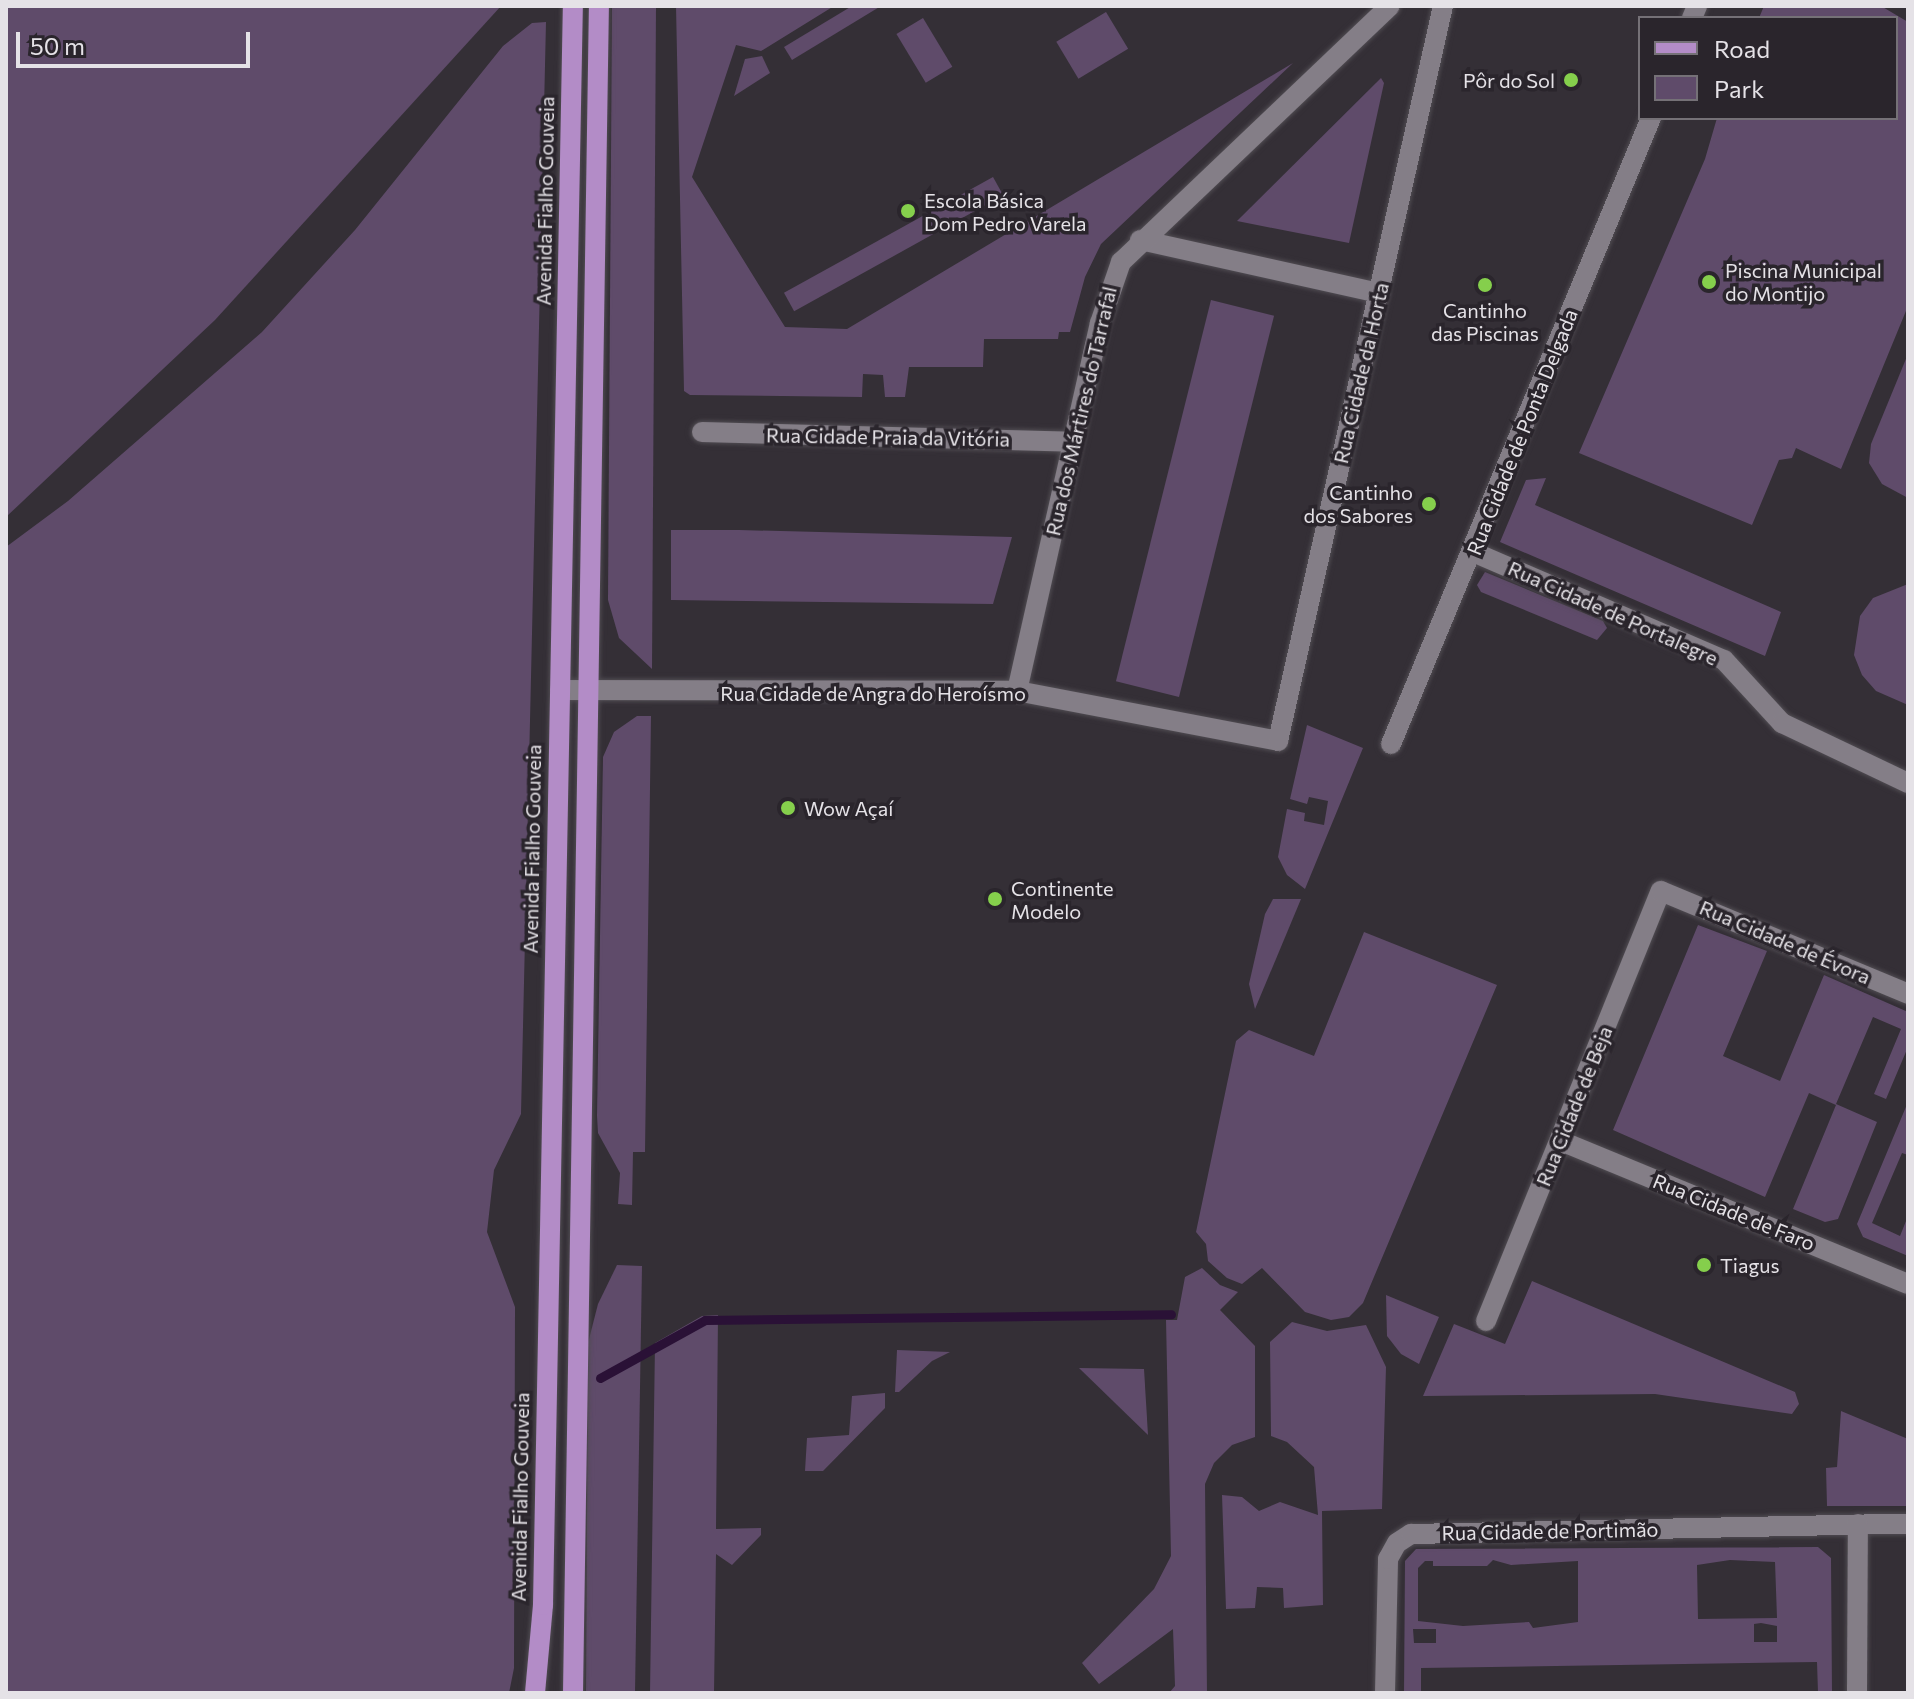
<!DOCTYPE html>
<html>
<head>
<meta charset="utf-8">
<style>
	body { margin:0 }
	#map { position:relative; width:1914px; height:1699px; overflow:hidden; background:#342f36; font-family:Commissioner,sans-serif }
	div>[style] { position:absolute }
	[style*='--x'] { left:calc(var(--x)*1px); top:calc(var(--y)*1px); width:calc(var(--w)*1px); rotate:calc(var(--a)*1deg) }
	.green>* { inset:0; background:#5f4b6a; transform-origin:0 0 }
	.stream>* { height:9px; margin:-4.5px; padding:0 4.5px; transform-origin:4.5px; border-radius:4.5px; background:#2a1136 }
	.roads { filter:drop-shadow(0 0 2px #504c52) drop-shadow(0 0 2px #504c52) }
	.minor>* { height:20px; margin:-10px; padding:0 10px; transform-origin:10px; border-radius:10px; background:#847e87 }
	.primary>* { height:20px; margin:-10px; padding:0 10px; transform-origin:10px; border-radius:10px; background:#b38cc7 }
	.dots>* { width:22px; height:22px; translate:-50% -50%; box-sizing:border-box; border:4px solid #2a252c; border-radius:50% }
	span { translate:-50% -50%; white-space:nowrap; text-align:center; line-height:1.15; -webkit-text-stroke:7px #2a252c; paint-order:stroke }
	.poi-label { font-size:20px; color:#e5e2e7 }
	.right { translate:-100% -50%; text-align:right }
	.left { translate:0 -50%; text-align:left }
	.street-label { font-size:20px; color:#e5e2e7 }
	.frame { position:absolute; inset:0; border:8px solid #e5e2e7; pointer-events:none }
	.legend { position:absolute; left:1638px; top:16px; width:260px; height:104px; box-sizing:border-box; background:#2a252c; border:2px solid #757177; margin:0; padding:10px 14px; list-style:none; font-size:24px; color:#e5e2e7 }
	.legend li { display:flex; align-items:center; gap:16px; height:40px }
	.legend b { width:40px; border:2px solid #757177 }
	.scale { position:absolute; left:16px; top:32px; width:234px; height:36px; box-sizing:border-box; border:4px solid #e5e2e7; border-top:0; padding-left:10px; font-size:24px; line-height:28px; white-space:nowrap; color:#e5e2e7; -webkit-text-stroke:6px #2a252c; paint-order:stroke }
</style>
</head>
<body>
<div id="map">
	<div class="green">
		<div style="clip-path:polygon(6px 6px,501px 6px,215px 320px,6px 517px)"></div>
		<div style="clip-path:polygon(612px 6px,656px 6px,652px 669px,619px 638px,608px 600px)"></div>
		<div style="clip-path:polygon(676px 6px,834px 6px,761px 51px,736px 45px,692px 177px,785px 327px,847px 329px,1293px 63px,1101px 244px,1085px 277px,1070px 332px,1059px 332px,1058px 339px,984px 339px,983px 367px,909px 367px,905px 397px,885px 397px,883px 375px,863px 374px,862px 397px,690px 395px,684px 391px)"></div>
		<div style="clip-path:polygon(852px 6px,881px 6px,792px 60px,784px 47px)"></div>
		<div style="clip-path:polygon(1764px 6px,1881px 6px,1908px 22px,1908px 306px,1841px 469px,1796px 448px,1792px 458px,1779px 460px,1752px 525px,1579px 453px,1705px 159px,1717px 118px,1896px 118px,1896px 18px,1759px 18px)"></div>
		<div style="left:1106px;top:12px;width:43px;height:58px;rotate:59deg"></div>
		<div style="left:923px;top:18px;width:57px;height:31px;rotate:59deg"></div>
		<div style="clip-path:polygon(546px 22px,521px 1114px,494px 1170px,487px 1232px,515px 1307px,514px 1668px,509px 1693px,6px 1693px,6px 547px,68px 501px,262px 332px,355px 230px,503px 46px,532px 23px)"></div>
		<div style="clip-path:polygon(762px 56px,770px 73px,734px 96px,745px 59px)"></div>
		<div style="clip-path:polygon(1381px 78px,1384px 83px,1349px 243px,1237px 221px)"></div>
		<div style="left:993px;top:177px;width:21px;height:239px;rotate:61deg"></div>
		<div style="left:1211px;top:300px;width:65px;height:393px;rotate:14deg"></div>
		<div style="clip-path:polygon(1908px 354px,1908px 498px,1882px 484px,1869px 463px,1871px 444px)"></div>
		<div style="clip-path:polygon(1546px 478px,1535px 505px,1781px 612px,1765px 656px,1500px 542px,1526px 480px)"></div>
		<div style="clip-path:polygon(671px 530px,739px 530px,1012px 537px,993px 604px,671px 600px)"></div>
		<div style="clip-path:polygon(1485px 572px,1603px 621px,1607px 628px,1597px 640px,1481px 592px,1477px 585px)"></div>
		<div style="clip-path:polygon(1908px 584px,1908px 705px,1876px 691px,1862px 675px,1854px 655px,1860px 616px,1873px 598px)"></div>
		<div style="clip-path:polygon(637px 716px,651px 716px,645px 1152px,633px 1152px,632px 1205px,618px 1204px,620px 1173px,598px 1133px,597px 1116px,603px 757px,614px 732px)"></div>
		<div style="clip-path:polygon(1307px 725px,1363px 748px,1305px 889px,1287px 875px,1278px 857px,1287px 809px,1305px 813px,1304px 821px,1324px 825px,1328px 801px,1309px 797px,1307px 804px,1290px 799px)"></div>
		<div style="clip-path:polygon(1273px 899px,1301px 899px,1255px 1009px,1249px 984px,1265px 914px)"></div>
		<div style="clip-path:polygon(1698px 925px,1767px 951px,1723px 1056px,1780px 1081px,1824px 975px,1908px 1012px,1908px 1047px,1886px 1099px,1874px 1094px,1901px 1029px,1873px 1017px,1836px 1104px,1877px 1122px,1838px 1219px,1825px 1222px,1793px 1209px,1836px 1105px,1809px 1093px,1765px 1197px,1613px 1130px)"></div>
		<div style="clip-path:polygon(1364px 932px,1497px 985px,1363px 1303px,1349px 1317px,1331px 1320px,1305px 1312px,1262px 1268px,1242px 1284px,1227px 1278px,1208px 1261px,1206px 1244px,1196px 1232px,1236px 1041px,1249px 1030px,1314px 1056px)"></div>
		<div style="clip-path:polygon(1908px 1102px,1908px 1155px,1902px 1153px,1872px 1223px,1900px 1236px,1908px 1216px,1908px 1256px,1863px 1237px,1857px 1224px)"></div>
		<div style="clip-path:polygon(617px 1265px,642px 1266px,635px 1693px,586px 1693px,588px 1343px,598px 1304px)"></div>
		<div style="clip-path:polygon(1202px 1268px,1220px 1285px,1238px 1292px,1220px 1310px,1255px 1346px,1255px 1437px,1232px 1445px,1214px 1463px,1205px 1484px,1207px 1693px,1169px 1693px,1175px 1686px,1173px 1629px,1099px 1684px,1082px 1663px,1154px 1589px,1171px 1556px,1166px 1320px,1177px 1320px,1185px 1277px)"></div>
		<div style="clip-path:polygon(1532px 1281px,1795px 1392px,1799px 1404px,1792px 1414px,1655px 1394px,1423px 1396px,1454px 1324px,1505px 1344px)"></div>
		<div style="clip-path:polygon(1386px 1295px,1439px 1317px,1419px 1364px,1401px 1354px,1387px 1336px)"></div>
		<div style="clip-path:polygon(718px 1315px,716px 1529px,761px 1528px,761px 1535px,732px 1565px,716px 1554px,714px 1693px,650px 1693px,655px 1343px,702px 1316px)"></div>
		<div style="clip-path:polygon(1292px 1322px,1327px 1331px,1366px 1325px,1386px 1367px,1382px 1509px,1322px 1511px,1323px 1605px,1284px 1608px,1283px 1588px,1257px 1587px,1255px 1608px,1226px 1609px,1222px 1495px,1242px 1497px,1259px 1511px,1280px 1502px,1318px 1515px,1314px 1467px,1287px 1442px,1271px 1436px,1270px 1342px)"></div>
		<div style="clip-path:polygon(897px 1350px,950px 1352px,932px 1361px,899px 1392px,895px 1392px)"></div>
		<div style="clip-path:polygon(1079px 1368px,1144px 1369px,1148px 1435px)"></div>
		<div style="clip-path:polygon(885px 1393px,885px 1408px,823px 1471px,805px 1471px,807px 1438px,849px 1435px,852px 1396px)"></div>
		<div style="clip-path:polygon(1841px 1411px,1908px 1439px,1908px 1506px,1827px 1506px,1826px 1468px,1837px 1467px)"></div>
		<div style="clip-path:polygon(evenodd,1818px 1547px,1831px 1558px,1832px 1693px,1818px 1693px,1817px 1662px,1421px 1668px,1421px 1693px,1404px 1693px,1405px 1561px,1416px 1549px,1818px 1547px,1493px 1560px,1511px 1565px,1578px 1561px,1578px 1622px,1533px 1628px,1529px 1622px,1463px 1626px,1418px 1621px,1418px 1568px,1425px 1561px,1433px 1561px,1433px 1566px,1487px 1566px,1493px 1560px,1818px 1547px,1730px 1560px,1775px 1562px,1777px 1618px,1698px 1619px,1697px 1565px,1730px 1560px,1818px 1547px,1761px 1623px,1777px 1626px,1777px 1642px,1754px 1642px,1754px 1624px,1761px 1623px,1818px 1547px,1413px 1629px,1436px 1629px,1436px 1643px,1414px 1643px,1413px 1629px)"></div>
	</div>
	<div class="stream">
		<div style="--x:600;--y:1378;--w:120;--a:-28.9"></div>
		<div style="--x:705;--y:1320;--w:466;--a:-0.7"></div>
	</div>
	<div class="roads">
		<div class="minor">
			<div style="--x:1692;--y:18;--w:13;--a:-67"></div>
			<div style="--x:1140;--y:240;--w:245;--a:12.5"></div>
			<div style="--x:702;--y:432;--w:371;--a:1.5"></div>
			<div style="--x:1473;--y:552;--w:273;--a:23.3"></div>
			<div style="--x:1724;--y:660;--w:86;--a:47.4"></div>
			<div style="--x:1782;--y:723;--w:140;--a:25.5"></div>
			<div style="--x:560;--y:690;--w:457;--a:0.1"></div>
			<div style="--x:1017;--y:691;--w:266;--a:10.8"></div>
			<div style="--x:1278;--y:741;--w:753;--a:-77.35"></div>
			<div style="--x:1017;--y:691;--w:377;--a:-77.3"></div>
			<div style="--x:1100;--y:323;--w:65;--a:-71"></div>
			<div style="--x:1121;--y:262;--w:371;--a:-43.6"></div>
			<div style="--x:1391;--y:744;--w:678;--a:-67.45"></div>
			<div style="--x:1561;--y:1141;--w:375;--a:22.4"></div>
			<div style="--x:1486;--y:1321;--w:464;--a:-67.9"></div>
			<div style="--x:1661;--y:891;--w:268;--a:22.6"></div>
			<div style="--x:1385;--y:1693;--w:134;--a:-88.7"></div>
			<div style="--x:1388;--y:1559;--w:18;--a:-61"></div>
			<div style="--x:1397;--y:1543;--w:17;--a:-33"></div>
			<div style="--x:1411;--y:1534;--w:497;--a:-1.2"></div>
			<div style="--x:1857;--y:1693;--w:169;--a:-89.7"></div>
		</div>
		<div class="primary">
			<div style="--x:535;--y:1693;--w:88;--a:-84.8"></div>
			<div style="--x:543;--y:1605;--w:1599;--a:-88.93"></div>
			<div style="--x:573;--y:1693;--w:1687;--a:-89.12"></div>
		</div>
	</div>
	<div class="dots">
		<div style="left:1571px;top:80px;background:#85cf4c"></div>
		<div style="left:908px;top:211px;background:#85cf4c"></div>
		<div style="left:1709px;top:282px;background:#85cf4c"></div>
		<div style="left:1485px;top:285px;background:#85cf4c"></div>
		<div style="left:1429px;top:504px;background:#85cf4c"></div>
		<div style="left:788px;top:808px;background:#85cf4c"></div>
		<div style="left:995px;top:899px;background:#85cf4c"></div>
		<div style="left:1704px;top:1265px;background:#85cf4c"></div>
	</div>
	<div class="poi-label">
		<span class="right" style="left:1555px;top:80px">Pôr do Sol</span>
		<span class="left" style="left:924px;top:212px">Escola Básica<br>Dom Pedro Varela</span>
		<span class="left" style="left:1725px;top:282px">Piscina Municipal<br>do Montijo</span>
		<span style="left:1485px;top:322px">Cantinho<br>das Piscinas</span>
		<span class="right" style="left:1413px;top:504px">Cantinho<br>dos Sabores</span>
		<span class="left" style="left:804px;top:808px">Wow Açaí</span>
		<span class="left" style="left:1011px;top:900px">Continente<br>Modelo</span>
		<span class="left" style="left:1720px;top:1265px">Tiagus</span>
	</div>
	<div class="street-label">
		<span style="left:545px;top:201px;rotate:-89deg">Avenida Fialho Gouveia</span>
		<span style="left:1361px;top:373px;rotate:-77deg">Rua Cidade da Horta</span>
		<span style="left:1081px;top:411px;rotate:-77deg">Rua dos Mártires do Tarrafal</span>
		<span style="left:1522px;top:432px;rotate:-68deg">Rua Cidade de Ponta Delgada</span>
		<span style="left:888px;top:437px;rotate:1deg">Rua Cidade Praia da Vitória</span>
		<span style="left:1613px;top:613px;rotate:24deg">Rua Cidade de Portalegre</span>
		<span style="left:873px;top:693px">Rua Cidade de Angra do Heroísmo</span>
		<span style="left:532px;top:849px;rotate:-89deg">Avenida Fialho Gouveia</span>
		<span style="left:1785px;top:942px;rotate:23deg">Rua Cidade de Évora</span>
		<span style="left:1574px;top:1106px;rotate:-68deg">Rua Cidade de Beja</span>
		<span style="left:1734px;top:1212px;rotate:22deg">Rua Cidade de Faro</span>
		<span style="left:520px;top:1497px;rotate:-89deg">Avenida Fialho Gouveia</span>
		<span style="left:1550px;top:1531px;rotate:-1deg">Rua Cidade de Portimão</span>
	</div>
	<div class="frame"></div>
	<ul class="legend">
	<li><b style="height:10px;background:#b38cc7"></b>Road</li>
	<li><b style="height:22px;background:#5f4b6a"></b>Park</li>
	</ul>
	<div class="scale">50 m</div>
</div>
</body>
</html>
